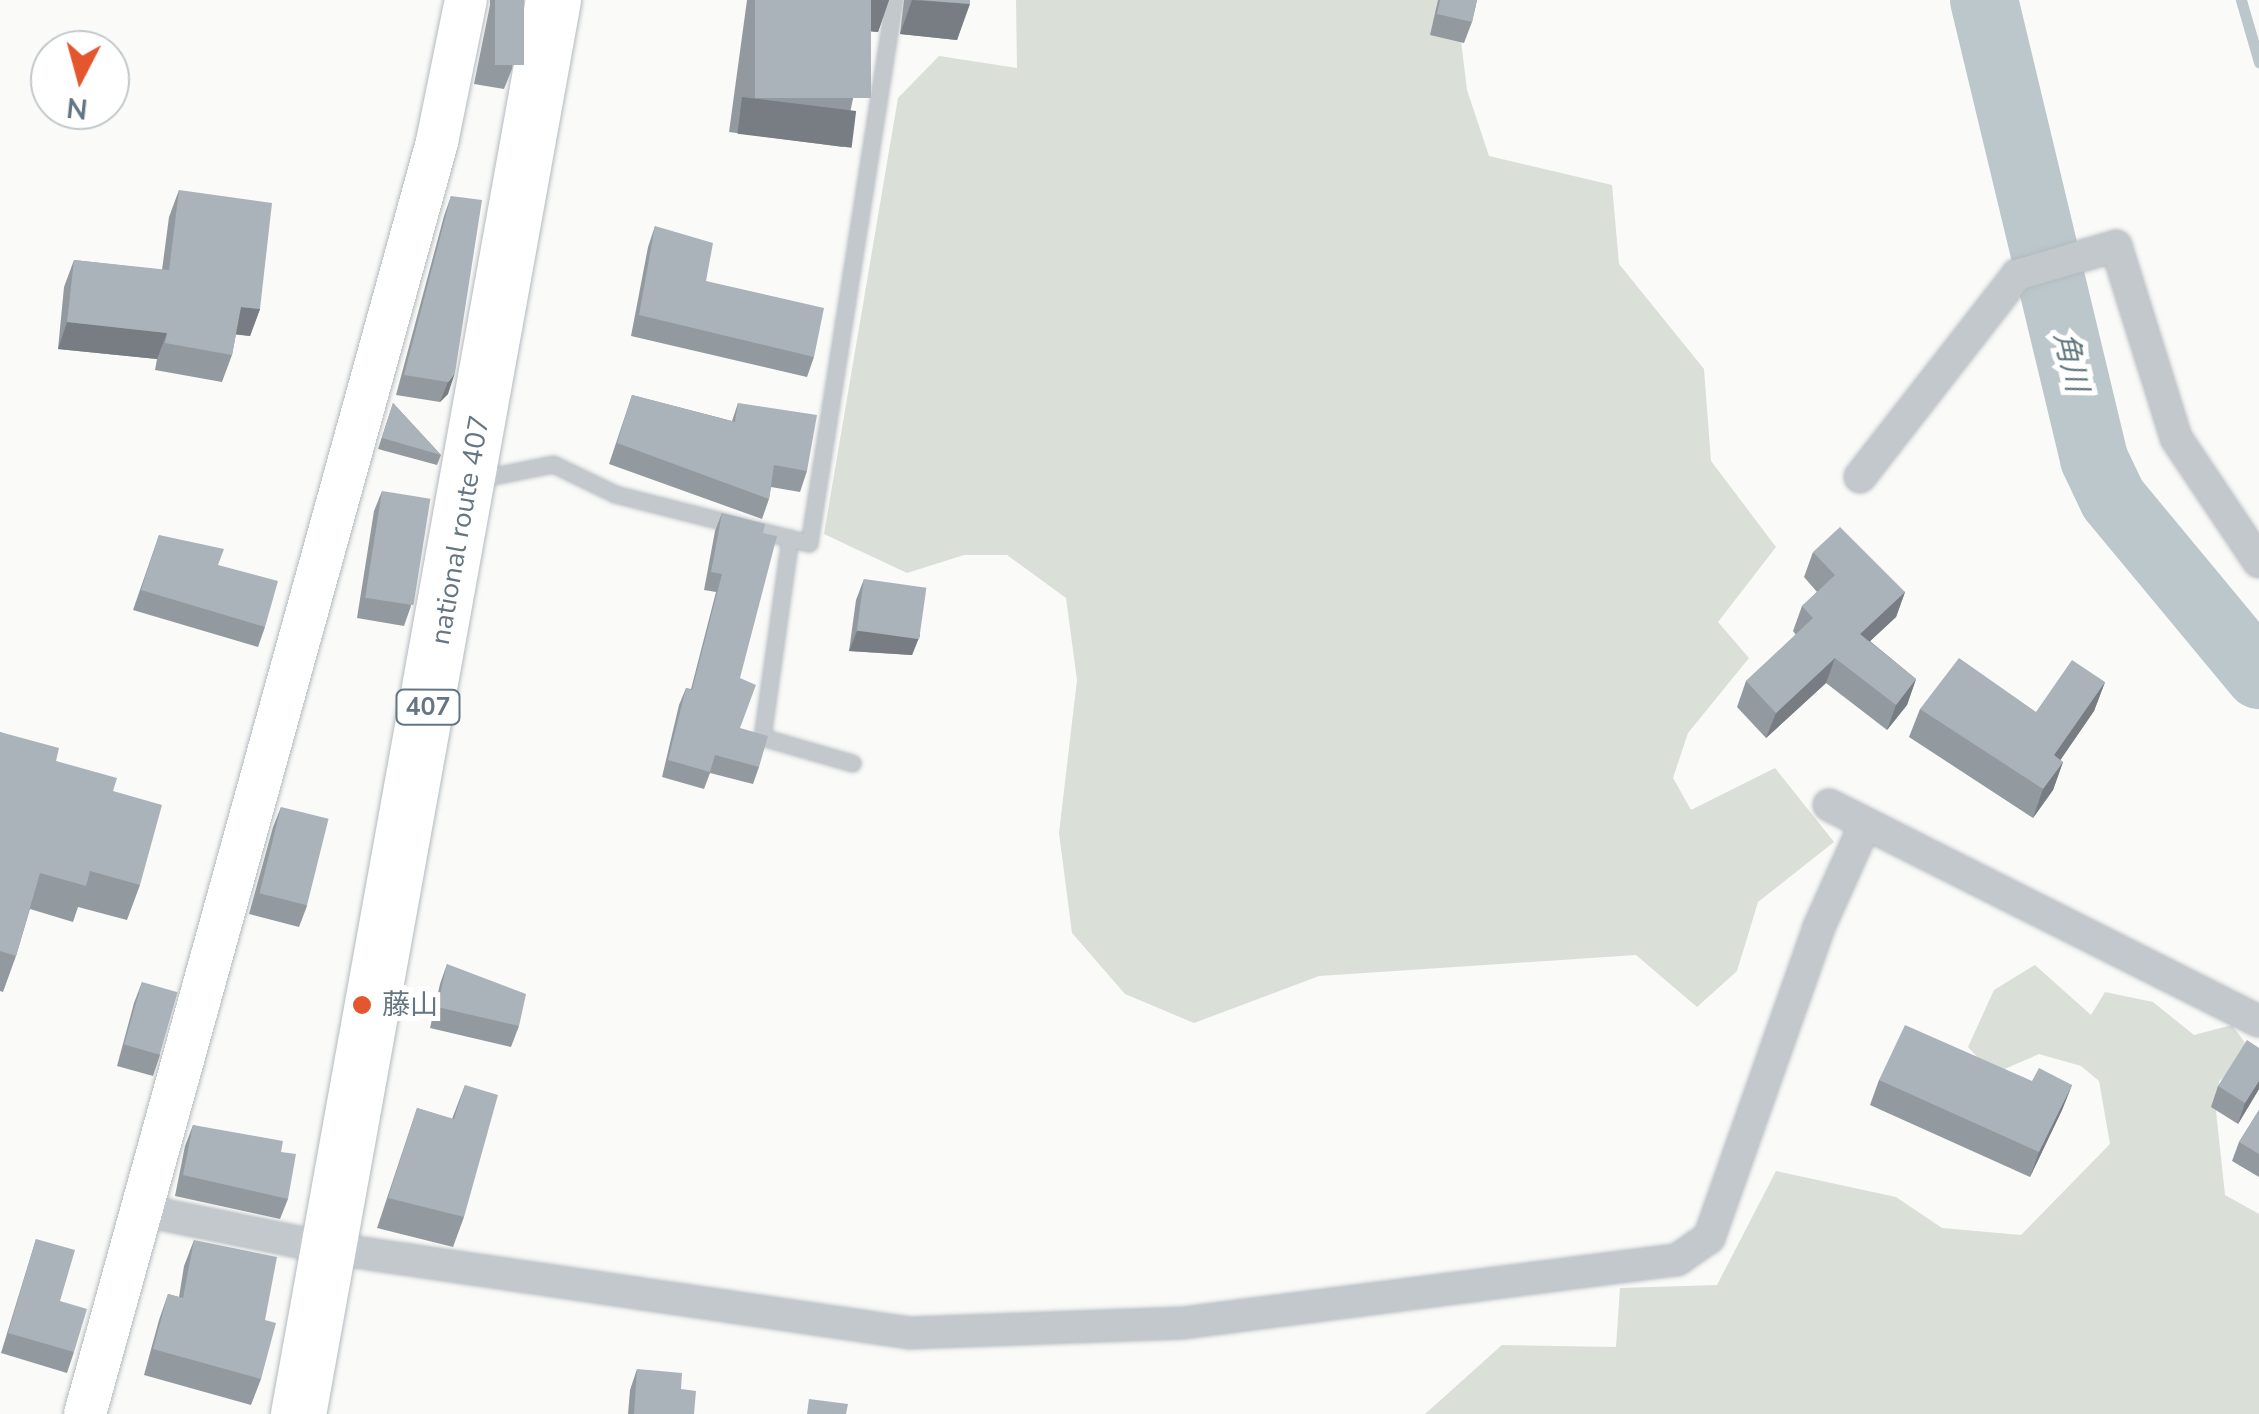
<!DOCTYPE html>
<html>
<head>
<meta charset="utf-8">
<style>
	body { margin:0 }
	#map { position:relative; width:2259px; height:1414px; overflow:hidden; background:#fafaf8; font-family:"Nunito Sans","Noto Sans JP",sans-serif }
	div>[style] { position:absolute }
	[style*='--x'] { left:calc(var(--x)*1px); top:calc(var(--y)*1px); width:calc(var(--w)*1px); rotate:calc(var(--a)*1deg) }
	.green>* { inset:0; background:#dadfd7 }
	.stream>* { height:11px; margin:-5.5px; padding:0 5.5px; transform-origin:5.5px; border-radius:5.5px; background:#bbc7cb }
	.river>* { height:68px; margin:-34px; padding:0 34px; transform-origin:34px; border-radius:34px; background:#bbc7cb }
	.roads { filter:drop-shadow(0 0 2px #b3babf) drop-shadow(0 0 2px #b3babf) }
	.lane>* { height:15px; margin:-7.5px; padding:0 7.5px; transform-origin:7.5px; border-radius:7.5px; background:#c3c8cc }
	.street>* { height:30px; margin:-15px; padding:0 15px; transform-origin:15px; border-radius:15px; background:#c3c8cc }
	.secondary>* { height:42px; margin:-21px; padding:0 21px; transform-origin:21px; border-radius:21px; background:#fff }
	.highway>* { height:55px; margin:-27.5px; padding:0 27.5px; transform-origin:27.5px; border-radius:27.5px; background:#fff }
	.wall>* { inset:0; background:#929a9f }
	.shaded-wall>* { inset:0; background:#777d82; transform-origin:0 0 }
	.building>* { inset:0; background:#aab3b9; transform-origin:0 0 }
	.dots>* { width:28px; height:28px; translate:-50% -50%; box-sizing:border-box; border:5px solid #fff; border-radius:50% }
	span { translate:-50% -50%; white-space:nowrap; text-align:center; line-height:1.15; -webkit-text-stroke:10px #fff; paint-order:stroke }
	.shield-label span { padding:2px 8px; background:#fff; border:2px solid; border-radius:8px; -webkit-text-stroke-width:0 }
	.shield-label { font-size:25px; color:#657683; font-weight:700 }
	.street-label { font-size:28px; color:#657683 }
	.poi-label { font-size:28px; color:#657683 }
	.left { translate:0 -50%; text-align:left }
	.water-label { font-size:30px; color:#60757c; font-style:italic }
	.north { position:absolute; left:30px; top:30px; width:100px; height:100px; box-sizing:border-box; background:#fff; border:2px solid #c1c8cd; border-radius:50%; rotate:186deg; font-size:28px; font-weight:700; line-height:40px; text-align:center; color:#657683 }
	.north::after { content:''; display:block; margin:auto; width:35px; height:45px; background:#e4572e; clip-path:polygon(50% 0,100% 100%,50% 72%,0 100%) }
</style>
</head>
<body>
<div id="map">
	<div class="green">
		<div style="clip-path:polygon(1016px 0,1456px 0,1467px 90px,1489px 156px,1612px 185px,1619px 264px,1704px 369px,1711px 461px,1776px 547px,1718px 622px,1749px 658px,1688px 733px,1673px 778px,1691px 810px,1775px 768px,1834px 842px,1758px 902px,1737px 971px,1697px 1007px,1636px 955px,1319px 976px,1194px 1023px,1125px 994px,1072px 933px,1059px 833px,1077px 680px,1066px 598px,1007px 555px,964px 555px,907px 573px,824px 534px,898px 98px,939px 56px,1017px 68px)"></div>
		<div style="clip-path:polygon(2035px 965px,2091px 1015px,2105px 992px,2153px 1002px,2194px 1035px,2232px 1025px,2254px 1055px,2219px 1081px,2216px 1111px,2225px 1195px,2259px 1214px,2259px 1414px,1425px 1414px,1502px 1345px,1616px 1347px,1620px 1288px,1717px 1285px,1776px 1171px,1896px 1197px,1942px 1228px,2021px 1235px,2110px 1144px,2099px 1081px,2081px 1066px,2039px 1054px,1993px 1074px,1968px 1047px,1994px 990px)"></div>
	</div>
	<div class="stream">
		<div style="--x:2241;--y:0;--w:65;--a:73.8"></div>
	</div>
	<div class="river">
		<div style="--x:1984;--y:0;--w:472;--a:76.5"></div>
		<div style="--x:2094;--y:459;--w:44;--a:64.6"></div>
		<div style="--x:2113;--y:499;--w:229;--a:50.3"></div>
	</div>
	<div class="roads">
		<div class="lane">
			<div style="--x:478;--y:479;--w:76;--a:-11.3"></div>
			<div style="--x:553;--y:464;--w:69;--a:25.8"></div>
			<div style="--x:615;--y:494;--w:200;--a:14.2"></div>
			<div style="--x:809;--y:543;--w:550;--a:-81.1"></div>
			<div style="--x:790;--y:538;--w:201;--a:98"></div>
			<div style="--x:762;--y:737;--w:94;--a:16.1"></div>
		</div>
		<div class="street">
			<div style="--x:1860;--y:477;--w:256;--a:-52.1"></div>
			<div style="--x:2017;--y:275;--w:103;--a:-16.3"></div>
			<div style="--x:2116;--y:246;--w:201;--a:72.6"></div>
			<div style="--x:2176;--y:438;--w:149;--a:56.2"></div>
			<div style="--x:1829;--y:805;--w:481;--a:26.7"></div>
			<div style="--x:145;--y:1211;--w:187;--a:11.4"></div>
			<div style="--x:328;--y:1248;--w:588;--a:8.31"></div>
			<div style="--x:910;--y:1333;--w:273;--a:-2.1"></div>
			<div style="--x:1183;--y:1323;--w:498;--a:-7.3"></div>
			<div style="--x:1677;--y:1260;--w:39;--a:-35"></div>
			<div style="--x:1709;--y:1238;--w:330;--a:-70.5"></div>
			<div style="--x:1819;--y:927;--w:110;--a:-65.8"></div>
		</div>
		<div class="secondary">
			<div style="--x:85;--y:1414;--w:1320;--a:-74.53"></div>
			<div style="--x:437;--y:142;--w:145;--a:-78.5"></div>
		</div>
		<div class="highway">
			<div style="--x:298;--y:1414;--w:1437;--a:-79.78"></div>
		</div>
	</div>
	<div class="wall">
		<div style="clip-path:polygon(490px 0,524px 0,512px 69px,504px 89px,474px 84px,490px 5px)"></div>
		<div style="clip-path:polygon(747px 0,889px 0,878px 32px,867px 31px,843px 147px,729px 132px)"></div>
		<div style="clip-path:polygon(904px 0,970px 0,957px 40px,900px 34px)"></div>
		<div style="clip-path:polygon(1438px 0,1477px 0,1472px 22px,1464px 43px,1430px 35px)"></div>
		<div style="clip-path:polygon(179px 190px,260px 309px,250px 336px,236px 334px,232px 355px,222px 382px,155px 370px,157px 359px,58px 349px,64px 287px,74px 260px,162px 270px,169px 217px)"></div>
		<div style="clip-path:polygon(451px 196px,448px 394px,440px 402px,396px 395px,444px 216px)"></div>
		<div style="clip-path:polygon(655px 226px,706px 281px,814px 357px,807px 377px,631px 336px,648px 247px)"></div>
		<div style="clip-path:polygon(632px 395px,732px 421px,738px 403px,807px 471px,800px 492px,771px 487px,769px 499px,762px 519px,609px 464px)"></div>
		<div style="clip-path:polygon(393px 403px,441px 455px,437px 465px,378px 449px)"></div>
		<div style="clip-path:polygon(382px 491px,411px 606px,404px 626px,357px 618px,374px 511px)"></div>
		<div style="clip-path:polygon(722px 513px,740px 678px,740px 728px,759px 767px,753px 784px,710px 773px,704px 789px,662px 777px,679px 705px,686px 688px,691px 689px,716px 592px,704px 590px,715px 531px)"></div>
		<div style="clip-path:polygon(159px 535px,218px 565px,265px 627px,258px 647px,133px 610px)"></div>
		<div style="clip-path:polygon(1813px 552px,1905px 592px,1896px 617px,1870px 641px,1916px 679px,1907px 705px,1887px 730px,1826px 683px,1766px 738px,1737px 707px,1746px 681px,1796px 635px,1793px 631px,1802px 606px,1817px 592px,1804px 577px)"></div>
		<div style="clip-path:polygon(864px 579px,920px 635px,912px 655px,849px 651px,856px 600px)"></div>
		<div style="clip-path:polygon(2105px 682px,2094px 711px,2060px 760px,2063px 762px,2053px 790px,2033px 818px,1909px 737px,1920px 709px,2036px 712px)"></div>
		<div style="clip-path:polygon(0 732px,113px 791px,140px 885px,127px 920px,78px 907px,73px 922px,30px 909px,16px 956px,3px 992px,0 991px)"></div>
		<div style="clip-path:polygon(281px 807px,307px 906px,299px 927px,249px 914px,273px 827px)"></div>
		<div style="clip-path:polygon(447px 964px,519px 1026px,511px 1047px,430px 1028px,440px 984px)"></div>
		<div style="clip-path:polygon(142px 982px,160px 1055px,153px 1076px,117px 1066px,134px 1003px)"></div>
		<div style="clip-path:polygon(2259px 1048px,2259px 1089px,2238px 1124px,2211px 1107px,2218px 1086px)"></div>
		<div style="clip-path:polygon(1879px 1080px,2032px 1081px,2072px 1085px,2062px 1110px,2030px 1177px,1870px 1105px)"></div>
		<div style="clip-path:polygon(465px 1085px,464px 1217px,453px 1247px,377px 1228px,417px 1108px,452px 1119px)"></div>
		<div style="clip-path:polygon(2259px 1110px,2259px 1177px,2232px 1161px,2239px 1142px)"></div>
		<div style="clip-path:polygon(193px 1125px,281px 1152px,288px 1199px,280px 1219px,175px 1196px,185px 1146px)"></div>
		<div style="clip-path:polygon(36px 1239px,60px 1301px,74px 1352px,67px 1373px,1px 1353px)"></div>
		<div style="clip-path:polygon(194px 1240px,265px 1320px,261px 1379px,251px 1405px,144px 1375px,159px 1320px,168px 1294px,179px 1297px,184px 1266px)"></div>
		<div style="clip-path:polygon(637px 1369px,681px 1389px,694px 1414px,628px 1414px,630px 1390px)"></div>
	</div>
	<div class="shaded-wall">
		<div style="clip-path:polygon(870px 0,889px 0,878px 32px,858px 30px)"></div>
		<div style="clip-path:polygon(912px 0,970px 4px,957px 40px,900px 34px)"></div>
		<div style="left:742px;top:97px;width:115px;height:37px;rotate:7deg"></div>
		<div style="clip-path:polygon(241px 307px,260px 309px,250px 336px,231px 334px)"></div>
		<div style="clip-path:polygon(67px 322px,167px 333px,157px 359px,58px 349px)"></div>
		<div style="clip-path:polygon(455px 373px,448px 394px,440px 402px,448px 382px)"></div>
		<div style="clip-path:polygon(1905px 592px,1896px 617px,1851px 659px,1860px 634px)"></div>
		<div style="clip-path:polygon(857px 631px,920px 635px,912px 655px,849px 651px)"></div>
		<div style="clip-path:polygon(1835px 658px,1826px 683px,1766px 738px,1776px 713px)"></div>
		<div style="clip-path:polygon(1916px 679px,1907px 705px,1887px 730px,1896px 705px)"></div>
		<div style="clip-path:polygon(2105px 682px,2094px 711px,2044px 784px,2054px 755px)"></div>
		<div style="clip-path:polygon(2063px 762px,2053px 790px,2033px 818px,2043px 789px)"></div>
		<div style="clip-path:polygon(2259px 1081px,2259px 1089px,2238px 1124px,2245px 1103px)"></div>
		<div style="clip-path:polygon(2072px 1085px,2062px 1110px,2030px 1177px,2039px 1152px)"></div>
	</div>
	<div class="building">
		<div style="left:495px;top:0;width:29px;height:65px"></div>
		<div style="left:755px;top:0;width:116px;height:98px"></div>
		<div style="clip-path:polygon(922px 0,970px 0,970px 4px)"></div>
		<div style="clip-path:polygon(1440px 0,1477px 0,1472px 22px,1437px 14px)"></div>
		<div style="clip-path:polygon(179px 190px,272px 203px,260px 309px,241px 307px,232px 355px,165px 343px,167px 333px,67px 322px,74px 260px,169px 270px)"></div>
		<div style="clip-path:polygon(451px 196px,482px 200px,455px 373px,448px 382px,404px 375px)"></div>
		<div style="clip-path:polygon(655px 226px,713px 243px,706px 281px,824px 308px,814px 357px,639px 315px)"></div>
		<div style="clip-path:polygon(632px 395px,735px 422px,738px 403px,817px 415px,807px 471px,774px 465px,769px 499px,617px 443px)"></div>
		<div style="clip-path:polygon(393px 403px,441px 455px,382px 438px)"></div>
		<div style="left:382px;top:491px;width:49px;height:108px;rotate:9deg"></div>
		<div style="clip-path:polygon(722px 513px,765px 524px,763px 533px,777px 536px,740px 678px,756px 685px,740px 728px,768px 736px,759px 767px,715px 755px,710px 772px,668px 760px,686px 688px,692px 690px,722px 574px,711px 572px)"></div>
		<div style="clip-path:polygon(1840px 527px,1905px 592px,1860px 634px,1916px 679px,1896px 705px,1835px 658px,1776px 713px,1746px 681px,1813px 618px,1802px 606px,1835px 575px,1813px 552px)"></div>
		<div style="clip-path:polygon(159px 535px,224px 549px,218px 565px,278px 581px,265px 627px,141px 590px)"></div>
		<div style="left:864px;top:579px;width:63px;height:52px;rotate:8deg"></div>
		<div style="clip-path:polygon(1959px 658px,2036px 712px,2072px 660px,2105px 682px,2054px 755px,2063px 762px,2043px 789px,1920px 709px)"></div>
		<div style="clip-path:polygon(0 732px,59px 748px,56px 761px,117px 778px,113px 791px,162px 805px,140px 885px,90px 871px,86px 886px,40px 873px,16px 956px,0 951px)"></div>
		<div style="left:281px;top:807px;width:49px;height:89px;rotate:14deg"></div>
		<div style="clip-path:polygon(447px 964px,526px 994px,519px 1026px,437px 1007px)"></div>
		<div style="left:142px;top:982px;width:37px;height:65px;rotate:16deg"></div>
		<div style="clip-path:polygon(1905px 1025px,2032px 1081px,2039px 1068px,2072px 1085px,2039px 1152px,1879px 1080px)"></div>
		<div style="clip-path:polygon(2247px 1040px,2259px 1048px,2259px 1081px,2245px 1103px,2218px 1086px)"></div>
		<div style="clip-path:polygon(465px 1085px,498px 1095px,464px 1217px,388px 1198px,417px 1108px,454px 1119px)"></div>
		<div style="clip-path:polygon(2259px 1110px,2259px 1154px,2239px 1142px)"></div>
		<div style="clip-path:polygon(193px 1125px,283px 1141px,281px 1152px,296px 1154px,288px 1199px,183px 1175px)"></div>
		<div style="clip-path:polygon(36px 1239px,75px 1250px,60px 1301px,87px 1309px,74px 1352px,8px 1333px)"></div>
		<div style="clip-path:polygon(194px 1240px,277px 1257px,265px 1320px,276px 1323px,261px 1379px,153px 1349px,168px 1294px,183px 1298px)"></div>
		<div style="clip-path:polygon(637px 1369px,682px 1373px,681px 1389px,696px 1391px,694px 1414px,634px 1414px)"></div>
		<div style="clip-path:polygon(809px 1399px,848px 1404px,846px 1414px,807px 1414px)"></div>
	</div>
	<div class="dots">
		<div style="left:362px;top:1005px;background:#e4572e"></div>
	</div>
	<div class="shield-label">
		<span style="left:428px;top:707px">407</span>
	</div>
	<div class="street-label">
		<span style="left:460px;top:530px;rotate:-80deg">national route 407</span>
	</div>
	<div class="poi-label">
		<span class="left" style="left:382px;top:1005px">藤山</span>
	</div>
	<div class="water-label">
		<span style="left:2070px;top:362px;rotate:77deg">角川</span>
	</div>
	<div class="north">N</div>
</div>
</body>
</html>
